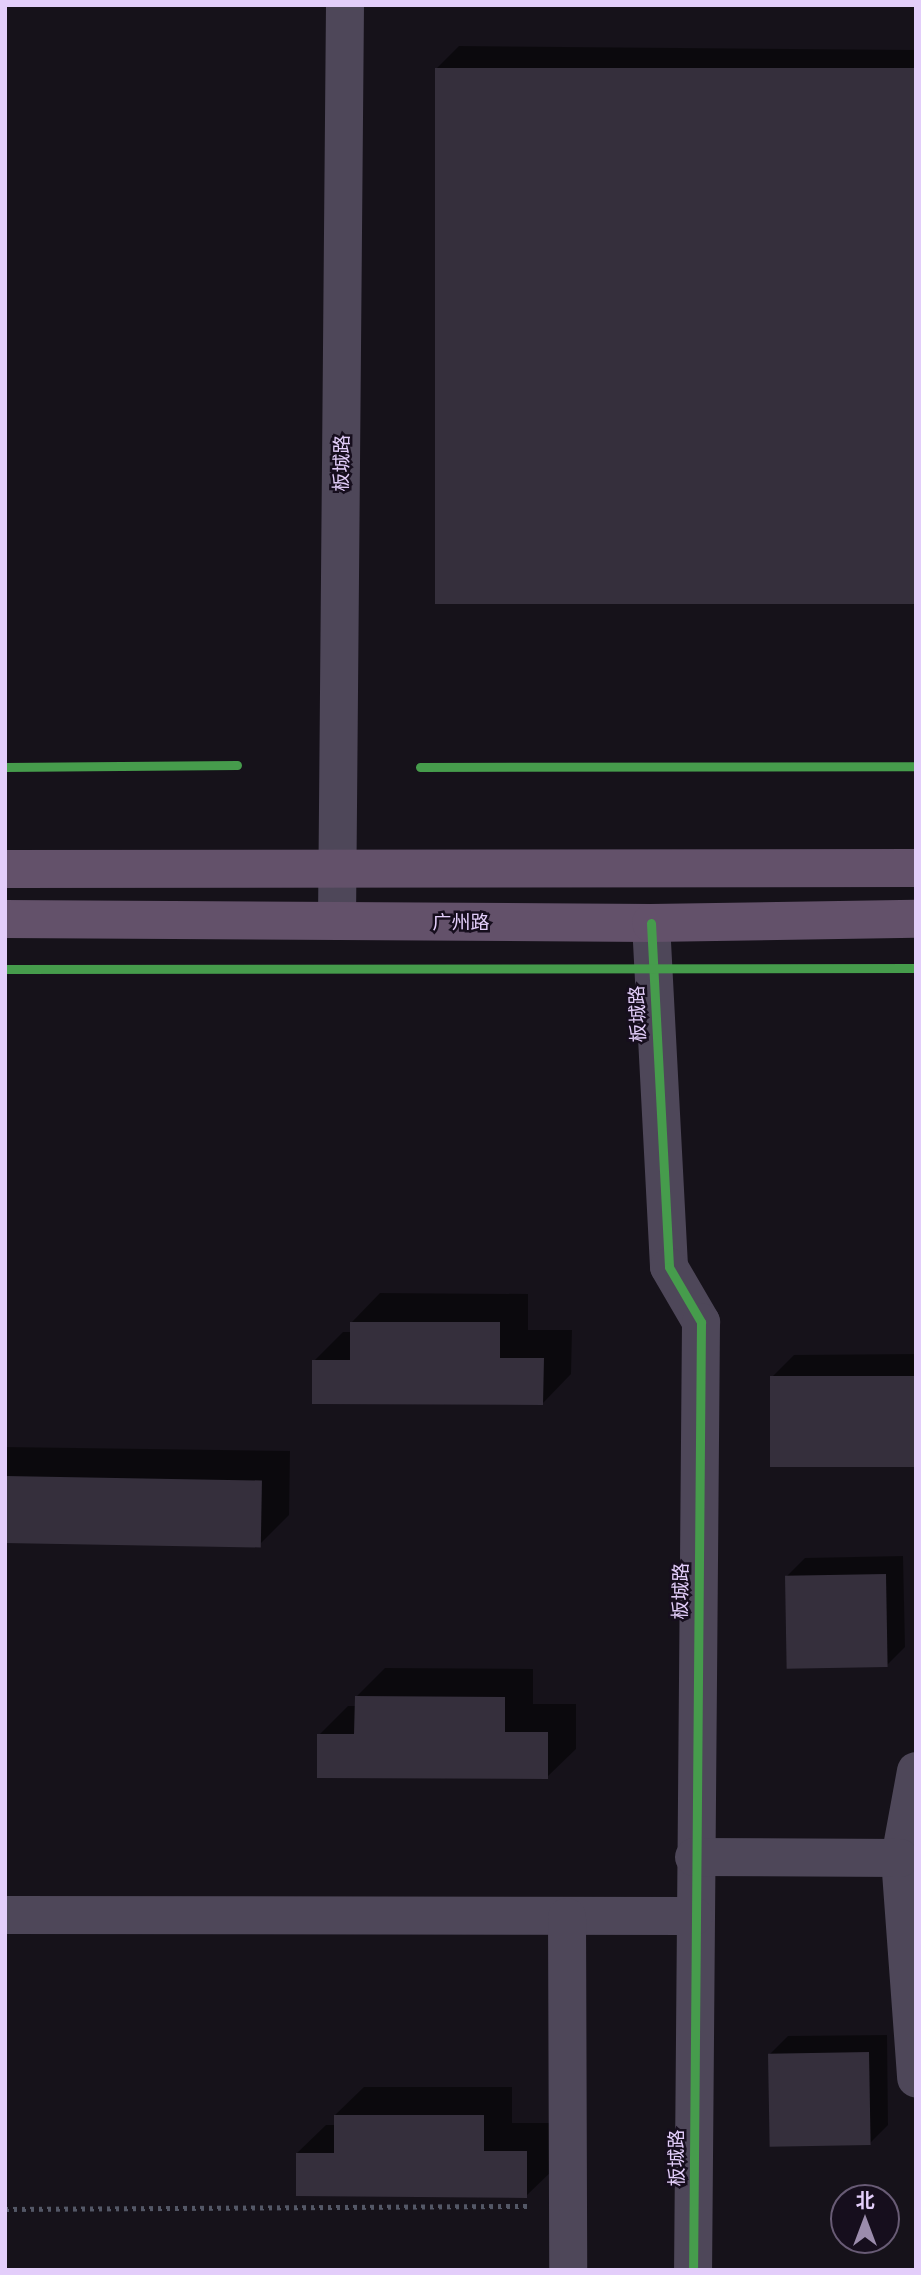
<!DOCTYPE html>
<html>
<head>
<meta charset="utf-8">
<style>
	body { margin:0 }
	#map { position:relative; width:921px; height:2275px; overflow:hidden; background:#16121a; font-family:"Golos Text","Noto Sans SC",sans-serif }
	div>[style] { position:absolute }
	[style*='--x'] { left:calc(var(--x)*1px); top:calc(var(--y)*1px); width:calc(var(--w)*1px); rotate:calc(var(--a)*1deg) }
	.shadow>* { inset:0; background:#0007 }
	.building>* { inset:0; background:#352f3c; transform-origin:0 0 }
	.path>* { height:4.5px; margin-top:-2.25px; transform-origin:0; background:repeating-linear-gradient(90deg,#535766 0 3.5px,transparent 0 8.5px) }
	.minor>* { height:38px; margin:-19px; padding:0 19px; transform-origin:19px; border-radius:19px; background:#4e4759 }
	.major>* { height:38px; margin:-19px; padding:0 19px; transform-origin:19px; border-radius:19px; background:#63516a }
	.cycleway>* { height:9px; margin:-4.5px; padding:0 4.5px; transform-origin:4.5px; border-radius:4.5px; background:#469c4c }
	span { translate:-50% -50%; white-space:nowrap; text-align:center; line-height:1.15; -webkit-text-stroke:5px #160e1d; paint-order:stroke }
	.street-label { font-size:19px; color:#e3cefa }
	.frame { position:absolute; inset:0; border:7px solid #e3cefa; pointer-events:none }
	.north { position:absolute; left:830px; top:2184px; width:70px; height:70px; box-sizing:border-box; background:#160e1d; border:2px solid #685b75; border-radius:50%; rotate:0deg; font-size:19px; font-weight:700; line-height:28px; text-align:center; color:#e3cefa }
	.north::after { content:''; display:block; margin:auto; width:24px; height:32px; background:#9b8cac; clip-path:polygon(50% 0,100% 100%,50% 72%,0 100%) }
</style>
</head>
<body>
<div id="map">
	<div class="shadow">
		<div style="clip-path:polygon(459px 46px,916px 50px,916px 607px,436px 69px)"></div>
		<div style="clip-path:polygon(380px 1293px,528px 1294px,528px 1330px,572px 1330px,571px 1374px,543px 1403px,314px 1361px,343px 1332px,352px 1332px,352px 1322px)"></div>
		<div style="clip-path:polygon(916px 1354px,916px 1464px,772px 1377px,794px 1355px)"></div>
		<div style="clip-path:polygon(5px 1447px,290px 1451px,289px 1515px,260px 1544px,5px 1541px)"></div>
		<div style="clip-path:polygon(903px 1556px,905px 1647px,887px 1665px,787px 1576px,805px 1558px)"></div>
		<div style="clip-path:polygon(385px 1668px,533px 1669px,533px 1704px,576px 1704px,576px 1749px,547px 1777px,319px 1735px,348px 1706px,357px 1706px,357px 1696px)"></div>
		<div style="clip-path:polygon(887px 2035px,888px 2125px,870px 2143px,770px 2054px,788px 2036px)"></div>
		<div style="clip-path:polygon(364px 2087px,512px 2087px,512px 2123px,555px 2123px,555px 2168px,526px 2196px,297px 2153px,326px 2125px,335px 2125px,335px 2115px)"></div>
	</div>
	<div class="building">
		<div style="left:435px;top:68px;width:481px;height:536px"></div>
		<div style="clip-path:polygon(350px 1322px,500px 1322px,500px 1358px,544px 1358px,543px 1405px,312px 1404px,312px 1360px,350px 1360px)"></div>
		<div style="left:770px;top:1376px;width:146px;height:91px"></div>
		<div style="left:5px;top:1476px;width:257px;height:67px;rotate:1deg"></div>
		<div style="left:886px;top:1574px;width:93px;height:101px;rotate:89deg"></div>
		<div style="clip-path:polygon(355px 1696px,505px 1697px,505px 1732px,548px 1732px,548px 1779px,317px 1778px,317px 1734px,354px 1734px)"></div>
		<div style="left:869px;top:2052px;width:93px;height:101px;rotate:89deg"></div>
		<div style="clip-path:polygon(334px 2115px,484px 2115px,484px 2151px,527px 2151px,527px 2198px,296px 2196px,296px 2153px,334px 2153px)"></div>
	</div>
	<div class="path">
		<div style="--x:5;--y:2209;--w:524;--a:-0.33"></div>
	</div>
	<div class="minor">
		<div style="--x:337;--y:921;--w:916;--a:-89.5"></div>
		<div style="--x:651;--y:923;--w:344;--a:87"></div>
		<div style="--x:669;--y:1267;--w:64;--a:59.8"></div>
		<div style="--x:701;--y:1322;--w:948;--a:90.48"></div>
		<div style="--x:916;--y:1771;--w:88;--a:100.4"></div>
		<div style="--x:900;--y:1858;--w:221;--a:85.8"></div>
		<div style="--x:694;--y:1857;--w:206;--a:0.3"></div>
		<div style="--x:5;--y:1915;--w:689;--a:0.08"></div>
		<div style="--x:567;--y:1917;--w:353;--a:89.8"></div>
	</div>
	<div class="major">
		<div style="--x:5;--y:869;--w:911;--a:-0.06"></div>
		<div style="--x:5;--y:919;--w:646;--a:0.35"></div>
		<div style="--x:651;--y:923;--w:265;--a:-0.9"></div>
	</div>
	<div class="cycleway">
		<div style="--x:5;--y:767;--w:232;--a:-0.5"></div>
		<div style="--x:420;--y:767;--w:496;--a:-0.1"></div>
		<div style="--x:651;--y:923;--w:344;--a:87"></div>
		<div style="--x:669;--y:1267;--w:64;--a:59.8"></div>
		<div style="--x:701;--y:1322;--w:948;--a:90.48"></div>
		<div style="--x:5;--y:969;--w:911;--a:-0.06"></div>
	</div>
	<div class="street-label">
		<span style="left:341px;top:463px;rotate:-89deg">板城路</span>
		<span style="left:461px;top:922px">广州路</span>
		<span style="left:637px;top:1014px;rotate:-92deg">板城路</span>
		<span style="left:680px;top:1591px;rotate:-89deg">板城路</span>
		<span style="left:676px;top:2158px;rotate:-90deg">板城路</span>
	</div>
	<div class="frame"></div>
	<div class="north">北</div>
</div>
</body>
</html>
